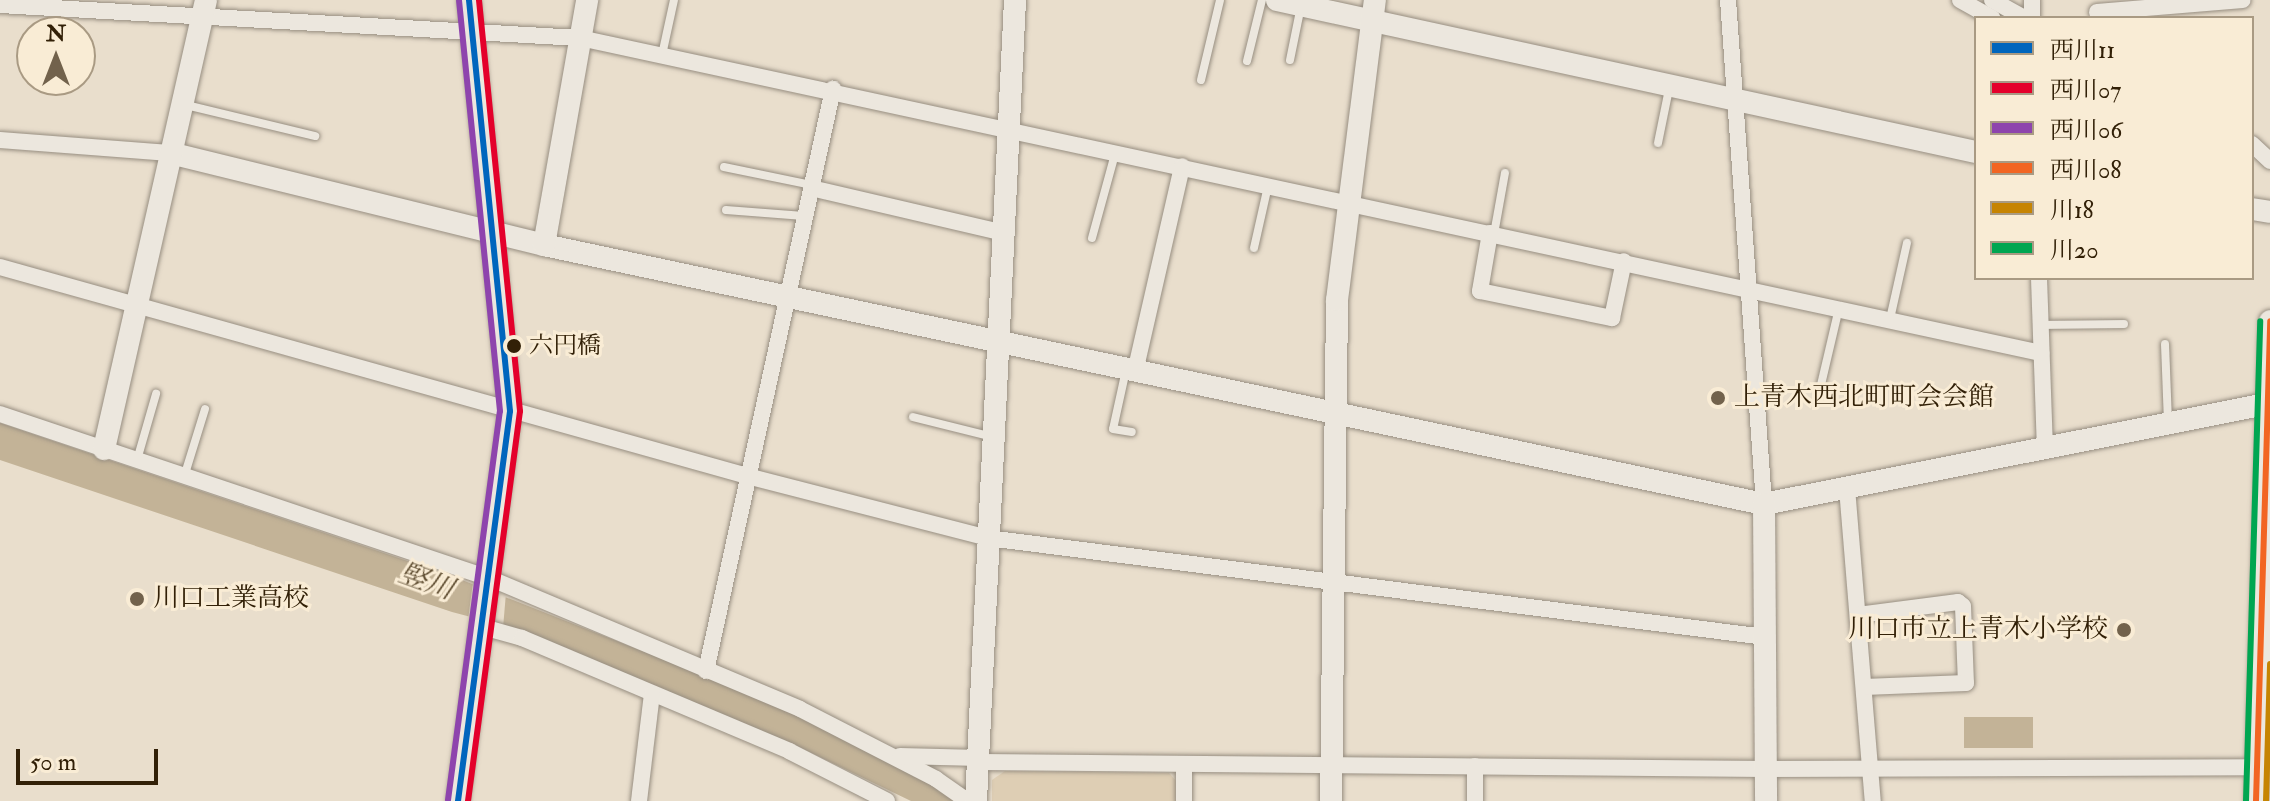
<!DOCTYPE html>
<html>
<head>
<meta charset="utf-8">
<style>
	body { margin:0 }
	#map { position:relative; width:2270px; height:801px; overflow:hidden; background:#e9decc; font-family:"IM FELL Double Pica","Noto Serif JP",serif }
	div>[style] { position:absolute }
	[style*='--x'] { left:calc(var(--x)*1px); top:calc(var(--y)*1px); width:calc(var(--w)*1px); rotate:calc(var(--a)*1deg) }
	.green>* { inset:0; background:#deceb4 }
	.water>* { inset:0; background:#c3b397; transform-origin:0 0 }
	.pier>* { inset:0; background:#e9decc }
	.roads { filter:drop-shadow(0 0 2px #978e81) drop-shadow(0 0 2px #978e81) }
	.lane>* { height:8px; margin:-4px; padding:0 4px; transform-origin:4px; border-radius:4px; background:#ece7de }
	.street>* { height:16px; margin:-8px; padding:0 8px; transform-origin:8px; border-radius:8px; background:#ece7de }
	.secondary>* { height:22px; margin:-11px; padding:0 11px; transform-origin:11px; border-radius:11px; background:#ece7de }
	.bus-1>* { height:6px; margin:-3px; padding:0 3px; transform-origin:3px; border-radius:3px; background:#0065bd }
	.bus-2>* { height:6px; margin:-3px; padding:0 3px; transform-origin:3px; border-radius:3px; background:#e4002b }
	.bus-3>* { height:6px; margin:-3px; padding:0 3px; transform-origin:3px; border-radius:3px; background:#8e44ad }
	.bus-4>* { height:6px; margin:-3px; padding:0 3px; transform-origin:3px; border-radius:3px; background:#f26522 }
	.bus-5>* { height:6px; margin:-3px; padding:0 3px; transform-origin:3px; border-radius:3px; background:#c68402 }
	.bus-6>* { height:6px; margin:-3px; padding:0 3px; transform-origin:3px; border-radius:3px; background:#00a651 }
	.dots>* { width:22px; height:22px; translate:-50% -50%; box-sizing:border-box; border:4px solid #f9ecd5; border-radius:50% }
	span { translate:-50% -50%; white-space:nowrap; text-align:center; line-height:1.15; -webkit-text-stroke:6px #f9ecd5; paint-order:stroke }
	.bus-label { font-size:24px; color:#322007 }
	.left { translate:0 -50%; text-align:left }
	.poi-label { font-size:26px; color:#322007 }
	.right { translate:-100% -50%; text-align:right }
	.water-label { font-size:28px; color:#5f4d31; font-style:italic }
	.legend { position:absolute; left:1974px; top:16px; width:280px; height:264px; box-sizing:border-box; background:#f9ecd5; border:2px solid #a99a83; margin:0; padding:10px 14px; list-style:none; font-size:24px; color:#322007 }
	.legend li { display:flex; align-items:center; gap:16px; height:40px }
	.legend b { width:40px; border:2px solid #a99a83 }
	.north { position:absolute; left:16px; top:16px; width:80px; height:80px; box-sizing:border-box; background:#f9ecd5; border:2px solid #a99a83; border-radius:50%; rotate:0deg; font-size:22px; font-weight:700; line-height:32px; text-align:center; color:#322007 }
	.north::after { content:''; display:block; margin:auto; width:28px; height:36px; background:#72624c; clip-path:polygon(50% 0,100% 100%,50% 72%,0 100%) }
	.scale { position:absolute; left:16px; top:749px; width:142px; height:36px; box-sizing:border-box; border:4px solid #322007; border-top:0; padding-left:10px; font-size:24px; line-height:28px; white-space:nowrap; color:#322007; -webkit-text-stroke:6px #f9ecd5; paint-order:stroke }
</style>
</head>
<body>
<div id="map">
	<div class="green">
		<div style="clip-path:polygon(1005px 771px,1169px 773px,1178px 783px,1178px 801px,992px 801px,992px 780px)"></div>
	</div>
	<div class="water">
		<div style="clip-path:polygon(0 423px,452px 576px,647px 653px,793px 712px,913px 772px,956px 801px,911px 801px,797px 746px,513px 628px,452px 612px,0 460px)"></div>
		<div style="left:2033px;top:717px;width:31px;height:69px;rotate:90deg"></div>
	</div>
	<div class="pier">
		<div style="clip-path:polygon(473px 582px,506px 593px,503px 628px,468px 620px)"></div>
	</div>
	<div class="roads">
		<div class="lane">
			<div style="--x:662;--y:55;--w:56;--a:-77.7"></div>
			<div style="--x:1290;--y:60;--w:55;--a:-78.5"></div>
			<div style="--x:1247;--y:61;--w:63;--a:-76.2"></div>
			<div style="--x:1201;--y:80;--w:82;--a:-76.6"></div>
			<div style="--x:186;--y:105;--w:133;--a:13.5"></div>
			<div style="--x:1658;--y:143;--w:55;--a:-78.5"></div>
			<div style="--x:724;--y:167;--w:90;--a:11.6"></div>
			<div style="--x:726;--y:210;--w:78;--a:4.4"></div>
			<div style="--x:1494;--y:234;--w:62;--a:-79.8"></div>
			<div style="--x:1092;--y:238;--w:87;--a:-74.7"></div>
			<div style="--x:1254;--y:248;--w:64;--a:-77.3"></div>
			<div style="--x:1890;--y:319;--w:78;--a:-77.4"></div>
			<div style="--x:2041;--y:325;--w:83;--a:-0.7"></div>
			<div style="--x:2165;--y:344;--w:79;--a:87.8"></div>
			<div style="--x:1126;--y:370;--w:60;--a:102.4"></div>
			<div style="--x:1113;--y:429;--w:19;--a:9"></div>
			<div style="--x:1820;--y:389;--w:83;--a:-76.8"></div>
			<div style="--x:913;--y:417;--w:82;--a:14"></div>
			<div style="--x:137;--y:460;--w:69;--a:-73.9"></div>
			<div style="--x:184;--y:477;--w:71;--a:-72.8"></div>
		</div>
		<div class="street">
			<div style="--x:1728;--y:0;--w:505;--a:85.91"></div>
			<div style="--x:1960;--y:0;--w:37;--a:29"></div>
			<div style="--x:1992;--y:0;--w:38;--a:29"></div>
			<div style="--x:2032;--y:0;--w:18;--a:90"></div>
			<div style="--x:0;--y:5;--w:581;--a:3.26"></div>
			<div style="--x:580;--y:38;--w:1495;--a:12.17"></div>
			<div style="--x:2097;--y:12;--w:146;--a:-4.7"></div>
			<div style="--x:0;--y:140;--w:170;--a:4.4"></div>
			<div style="--x:2252;--y:144;--w:25;--a:43"></div>
			<div style="--x:811;--y:188;--w:199;--a:13.1"></div>
			<div style="--x:1490;--y:233;--w:59;--a:99.8"></div>
			<div style="--x:1480;--y:291;--w:135;--a:11.6"></div>
			<div style="--x:1612;--y:318;--w:58;--a:-78.1"></div>
			<div style="--x:0;--y:267;--w:776;--a:15.63"></div>
			<div style="--x:747;--y:476;--w:249;--a:14.4"></div>
			<div style="--x:988;--y:538;--w:783;--a:7.26"></div>
			<div style="--x:2039;--y:278;--w:171;--a:88"></div>
			<div style="--x:1135;--y:372;--w:211;--a:-77.1"></div>
			<div style="--x:0;--y:414;--w:516;--a:18.54"></div>
			<div style="--x:489;--y:578;--w:337;--a:22.8"></div>
			<div style="--x:800;--y:709;--w:153;--a:27.2"></div>
			<div style="--x:936;--y:779;--w:38;--a:35"></div>
			<div style="--x:1847;--y:488;--w:314;--a:85.3"></div>
			<div style="--x:1858;--y:615;--w:101;--a:-7.4"></div>
			<div style="--x:1958;--y:602;--w:6;--a:39"></div>
			<div style="--x:1963;--y:606;--w:77;--a:87.8"></div>
			<div style="--x:1966;--y:683;--w:102;--a:177.8"></div>
			<div style="--x:483;--y:627;--w:41;--a:15.8"></div>
			<div style="--x:522;--y:638;--w:290;--a:22.9"></div>
			<div style="--x:789;--y:751;--w:110;--a:27"></div>
			<div style="--x:706;--y:671;--w:596;--a:-77.69"></div>
			<div style="--x:900;--y:756;--w:80;--a:1.4"></div>
			<div style="--x:980;--y:762;--w:786;--a:0.51"></div>
			<div style="--x:1766;--y:769;--w:491;--a:-0.2"></div>
			<div style="--x:639;--y:801;--w:108;--a:-83.1"></div>
			<div style="--x:1184;--y:801;--w:36;--a:-90"></div>
			<div style="--x:1475;--y:801;--w:35;--a:-90"></div>
		</div>
		<div class="secondary">
			<div style="--x:1277;--y:0;--w:715;--a:12.27"></div>
			<div style="--x:170;--y:153;--w:385;--a:13.8"></div>
			<div style="--x:544;--y:245;--w:1247;--a:11.99"></div>
			<div style="--x:1764;--y:504;--w:512;--a:-11.27"></div>
			<div style="--x:2252;--y:209;--w:18;--a:9"></div>
			<div style="--x:544;--y:245;--w:249;--a:-80"></div>
			<div style="--x:104;--y:449;--w:460;--a:-77.2"></div>
			<div style="--x:1764;--y:504;--w:297;--a:89.6"></div>
			<div style="--x:458;--y:801;--w:393;--a:-82.4"></div>
			<div style="--x:510;--y:411;--w:413;--a:-95.7"></div>
			<div style="--x:976;--y:801;--w:802;--a:-87.21"></div>
			<div style="--x:1331;--y:801;--w:501;--a:-89.31"></div>
			<div style="--x:1337;--y:300;--w:302;--a:-82.8"></div>
			<div style="--x:2256;--y:801;--w:480;--a:-88.3"></div>
		</div>
	</div>
	<div class="bus-1">
		<div style="--x:458;--y:801;--w:393;--a:-82.4"></div>
		<div style="--x:510;--y:411;--w:413;--a:-95.7"></div>
	</div>
	<div class="bus-2">
		<div style="--x:468;--y:801;--w:393;--a:-82.4"></div>
		<div style="--x:520;--y:411;--w:413;--a:-95.7"></div>
	</div>
	<div class="bus-3">
		<div style="--x:448;--y:800;--w:392;--a:-82.4"></div>
		<div style="--x:500;--y:411;--w:412;--a:-95.7"></div>
	</div>
	<div class="bus-4">
		<div style="--x:2256;--y:801;--w:480;--a:-88.3"></div>
	</div>
	<div class="bus-5">
		<div style="--x:2266;--y:801;--w:137;--a:-88.3"></div>
	</div>
	<div class="bus-6">
		<div style="--x:2246;--y:801;--w:480;--a:-88.3"></div>
	</div>
	<div class="dots">
		<div style="left:514px;top:346px;background:#322007"></div>
		<div style="left:1718px;top:398px;background:#72624c"></div>
		<div style="left:137px;top:599px;background:#72624c"></div>
		<div style="left:2124px;top:630px;background:#72624c"></div>
	</div>
	<div class="bus-label">
		<span class="left" style="left:529px;top:346px">六円橋</span>
	</div>
	<div class="poi-label">
		<span class="left" style="left:1734px;top:398px">上青木西北町町会会館</span>
		<span class="left" style="left:153px;top:599px">川口工業高校</span>
		<span class="right" style="left:2108px;top:630px">川口市立上青木小学校</span>
	</div>
	<div class="water-label">
		<span style="left:426px;top:582px;rotate:20deg">竪川</span>
	</div>
	<ul class="legend">
	<li><b style="height:10px;background:#0065bd"></b>西川11</li>
	<li><b style="height:10px;background:#e4002b"></b>西川07</li>
	<li><b style="height:10px;background:#8e44ad"></b>西川06</li>
	<li><b style="height:10px;background:#f26522"></b>西川08</li>
	<li><b style="height:10px;background:#c68402"></b>川18</li>
	<li><b style="height:10px;background:#00a651"></b>川20</li>
	</ul>
	<div class="north">N</div>
	<div class="scale">50 m</div>
</div>
</body>
</html>
